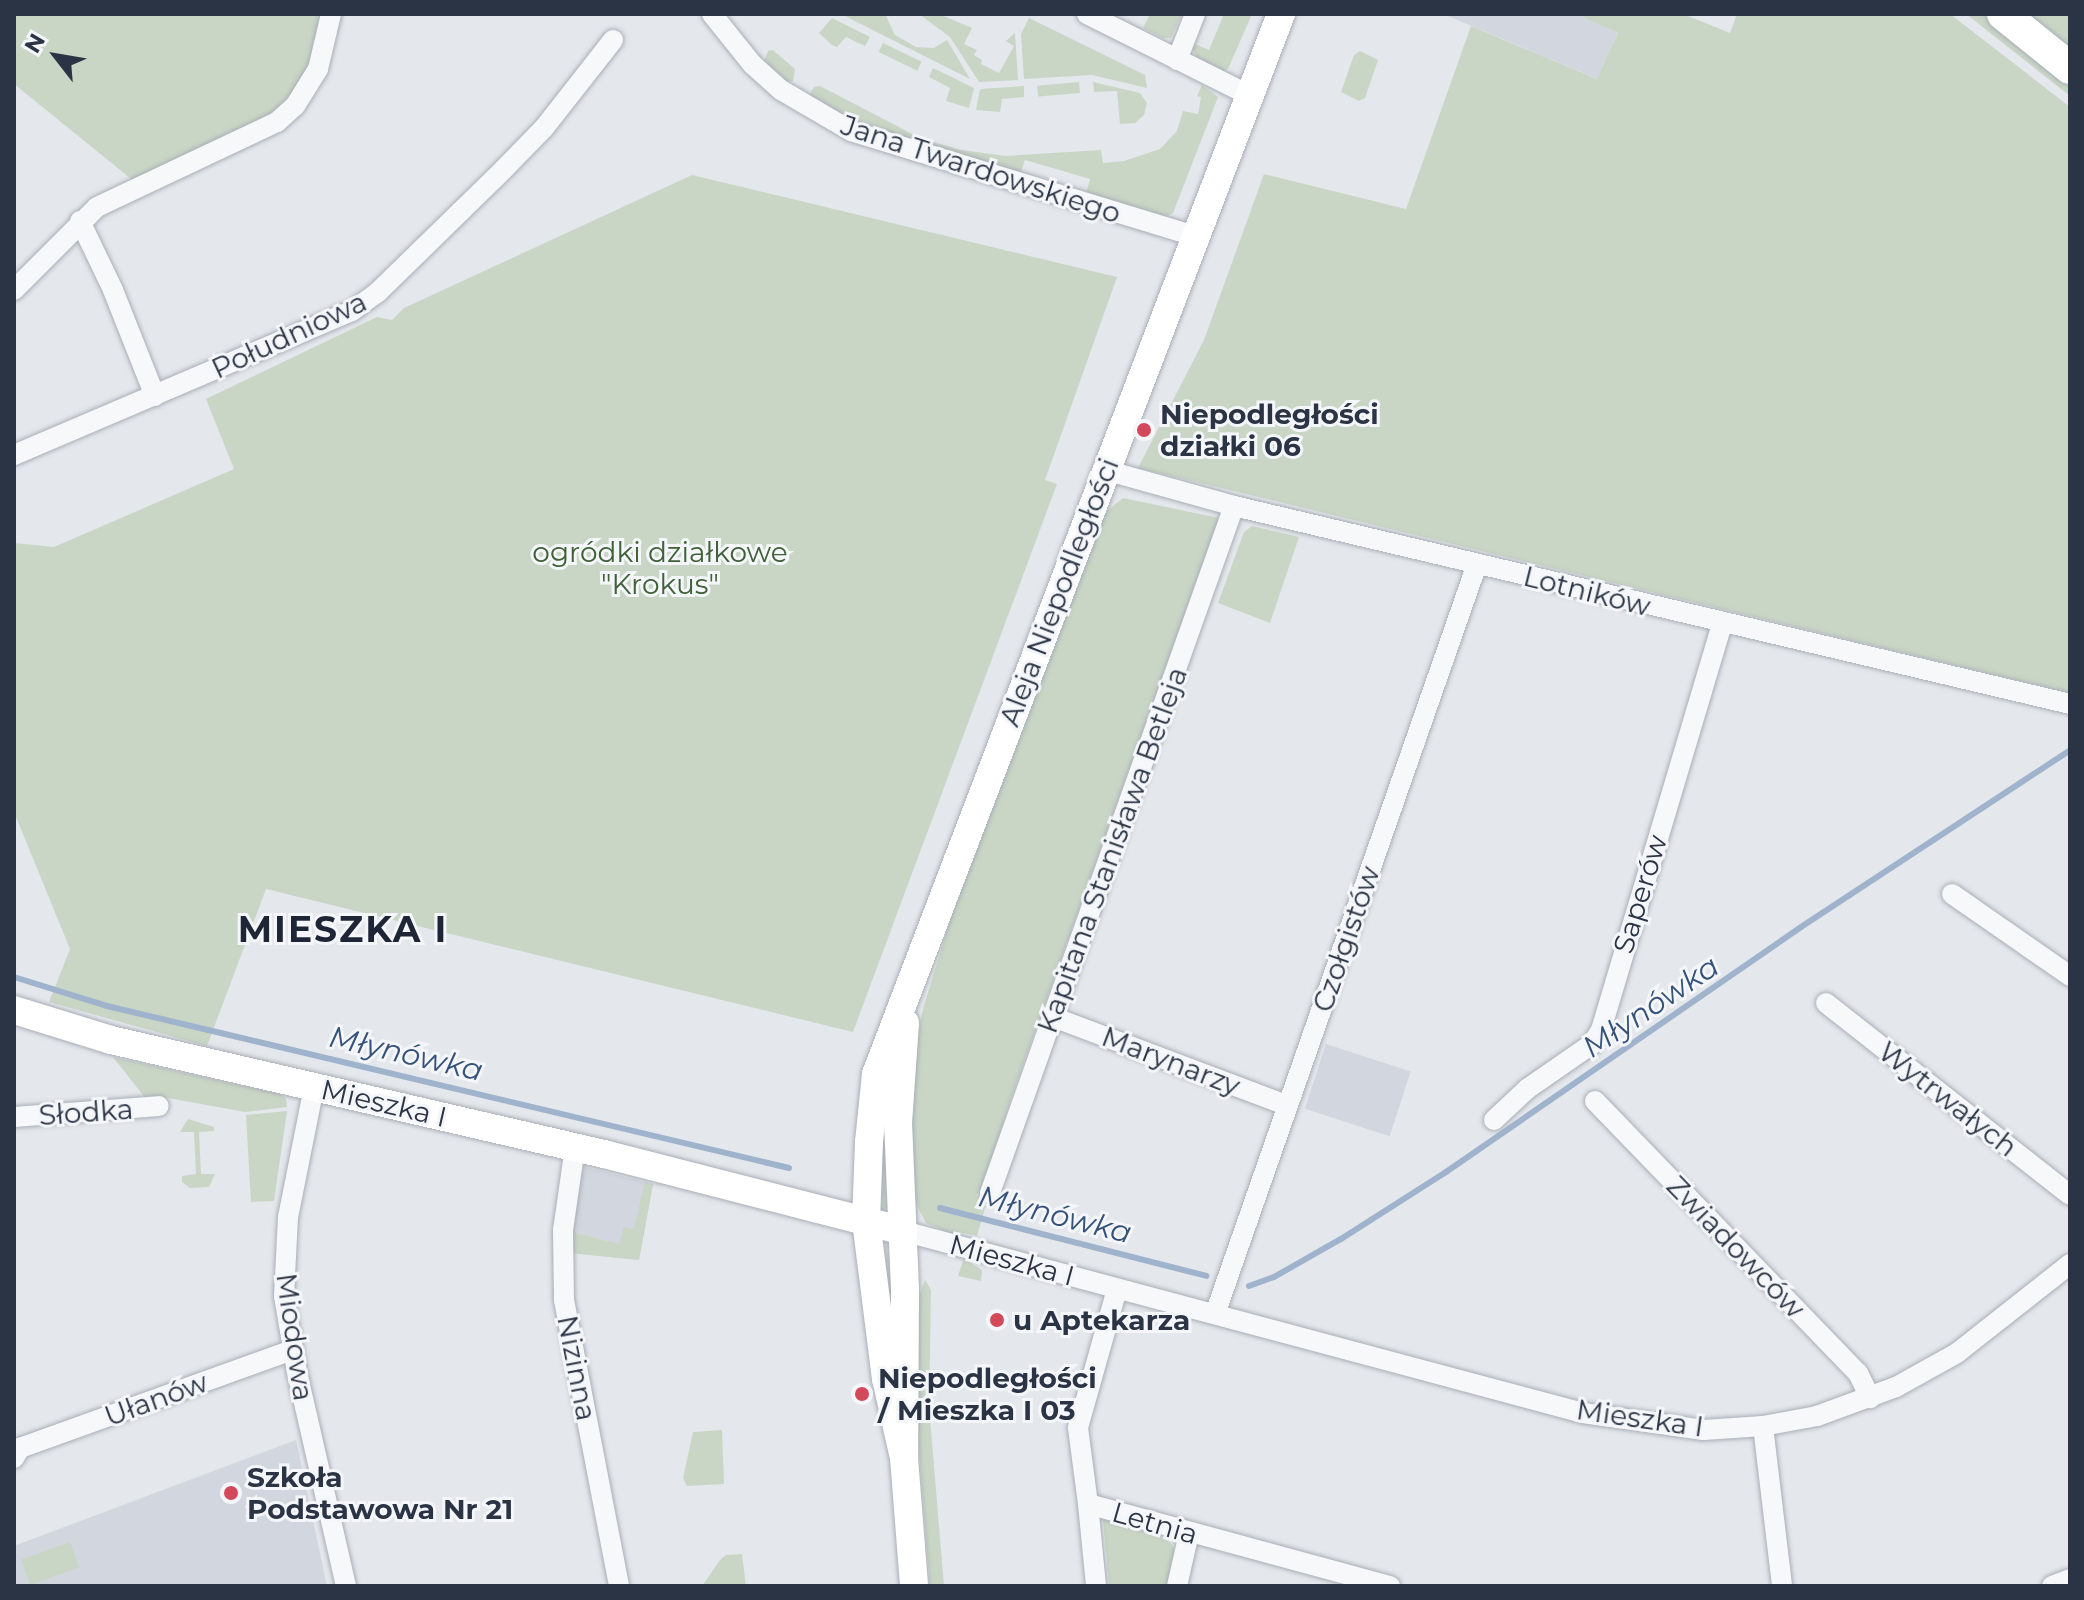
<!DOCTYPE html>
<html>
<head>
<meta charset="utf-8">
<style>
	body { margin:0 }
	#map { position:relative; width:2084px; height:1600px; overflow:hidden; background:#e4e7ec; font-family:Montserrat,sans-serif }
	div>[style] { position:absolute }
	[style*='--x'] { left:calc(var(--x)*1px); top:calc(var(--y)*1px); width:calc(var(--w)*1px); rotate:calc(var(--a)*1deg) }
	.built>* { inset:0; background:#d2d6de; transform-origin:0 0 }
	.green>* { inset:0; background:#c9d6c5; transform-origin:0 0 }
	.stream>* { height:6px; margin:-3px; padding:0 3px; transform-origin:3px; border-radius:3px; background:#9fb4cc }
	.roads { filter:drop-shadow(0 0 2px #a9aeb7) drop-shadow(0 0 2px #a9aeb7) }
	.street>* { height:20px; margin:-10px; padding:0 10px; transform-origin:10px; border-radius:10px; background:#f7f8fa }
	.secondary>* { height:28px; margin:-14px; padding:0 14px; transform-origin:14px; border-radius:14px; background:#fff }
	.primary>* { height:32px; margin:-16px; padding:0 16px; transform-origin:16px; border-radius:16px; background:#fff }
	.dots>* { width:22px; height:22px; translate:-50% -50%; box-sizing:border-box; border:4px solid #f4f6f9; border-radius:50% }
	span { translate:-50% -50%; white-space:nowrap; text-align:center; line-height:1.15; -webkit-text-stroke:6px #f4f6f9; paint-order:stroke }
	.street-label { font-size:28px; color:#2b3445 }
	.poi-label { font-size:28px; color:#2b3445; font-weight:700 }
	.left { translate:0 -50%; text-align:left }
	.park-label { font-size:28px; color:#3f6138 }
	.water-label { font-size:30px; color:#34527a; font-style:italic }
	.district-label { font-size:36px; color:#1d2536; font-weight:700; letter-spacing:2px }
	.frame { position:absolute; inset:0; border:16px solid #2b3445; pointer-events:none }
	.north { position:absolute; left:16px; top:16px; width:80px; height:80px; -webkit-text-stroke:6px #f4f6f9; paint-order:stroke; rotate:301deg; font-size:22px; font-weight:700; line-height:32px; text-align:center; color:#2b3445 }
	.north::after { content:''; display:block; margin:auto; width:28px; height:36px; background:#2b3445; clip-path:polygon(50% 0,100% 100%,50% 72%,0 100%) }
</style>
</head>
<body>
<div id="map">
	<div class="built">
		<div style="clip-path:polygon(1443px 14px,1585px 14px,1584px 18px,1618px 33px,1598px 79px)"></div>
		<div style="left:1326px;top:1044px;width:89px;height:68px;rotate:18deg"></div>
		<div style="clip-path:polygon(585px 1167px,653px 1184px,639px 1260px,571px 1253px,579px 1175px)"></div>
		<div style="clip-path:polygon(296px 1440px,327px 1586px,14px 1586px,14px 1546px)"></div>
	</div>
	<div class="green">
		<div style="clip-path:polygon(14px 14px,71px 16px,325px 14px,315px 63px,281px 111px,135px 182px,14px 84px)"></div>
		<div style="clip-path:polygon(841px 14px,885px 14px,895px 35px,916px 47px,934px 48px,947px 40px,970px 79px)"></div>
		<div style="clip-path:polygon(919px 14px,939px 14px,972px 28px,964px 44px,977px 50px,974px 55px,982px 60px,981px 64px,999px 73px,1014px 46px,1006px 41px,1015px 33px,1018px 80px,979px 82px,950px 37px)"></div>
		<div style="clip-path:polygon(1150px 14px,1182px 14px,1171px 38px,1163px 38px,1143px 28px)"></div>
		<div style="clip-path:polygon(1224px 14px,1252px 14px,1228px 69px,1221px 72px,1198px 59px,1192px 48px,1195px 44px,1209px 50px)"></div>
		<div style="clip-path:polygon(1585px 14px,1683px 14px,1730px 33px,1737px 14px,1950px 14px,2070px 107px,2070px 693px,1138px 468px,1204px 340px,1264px 174px,1406px 209px,1471px 26px,1597px 79px,1618px 33px,1584px 18px)"></div>
		<div style="clip-path:polygon(1966px 14px,1985px 16px,2032px 52px,2070px 84px,2070px 96px)"></div>
		<div style="clip-path:polygon(2023px 14px,2070px 14px,2070px 52px)"></div>
		<div style="clip-path:polygon(832px 18px,870px 37px,865px 46px,846px 37px,837px 47px,832px 45px,819px 33px)"></div>
		<div style="clip-path:polygon(1029px 18px,1145px 75px,1147px 88px,1092px 75px,1024px 79px,1021px 34px)"></div>
		<div style="left:883px;top:43px;width:43px;height:10px;rotate:26deg"></div>
		<div style="clip-path:polygon(773px 50px,795px 69px,793px 81px,787px 81px,764px 61px,768px 51px)"></div>
		<div style="clip-path:polygon(1360px 51px,1378px 60px,1365px 98px,1359px 101px,1341px 92px,1354px 55px)"></div>
		<div style="clip-path:polygon(933px 68px,974px 88px,969px 108px,946px 101px,950px 88px,929px 77px)"></div>
		<div style="left:1079px;top:82px;width:11px;height:42px;rotate:85deg"></div>
		<div style="clip-path:polygon(1093px 82px,1140px 93px,1147px 103px,1144px 115px,1135px 123px,1120px 124px,1117px 91px,1094px 92px)"></div>
		<div style="clip-path:polygon(1202px 85px,1218px 97px,1173px 213px,1166px 217px,1086px 193px,1090px 179px,1025px 160px,1020px 174px,869px 128px,811px 99px,810px 94px,814px 87px,820px 86px,922px 139px,961px 150px,1006px 156px,1101px 150px,1103px 163px,1124px 161px,1160px 149px,1177px 131px,1183px 111px,1198px 114px,1201px 97px,1197px 96px)"></div>
		<div style="clip-path:polygon(1024px 86px,1024px 97px,1002px 99px,1000px 112px,976px 110px,980px 89px)"></div>
		<div style="clip-path:polygon(692px 175px,1117px 277px,1045px 480px,1057px 484px,853px 1032px,266px 889px,207px 1046px,49px 1002px,70px 949px,14px 812px,14px 543px,54px 547px,234px 469px,206px 399px,377px 317px,392px 320px,404px 308px)"></div>
		<div style="clip-path:polygon(1123px 498px,1219px 518px,1011px 1098px,982px 1191px,976px 1195px,987px 1201px,977px 1236px,959px 1232px,957px 1236px,926px 1223px,913px 1198px,910px 1155px,913px 1064px,923px 1009px,953px 911px,1106px 512px)"></div>
		<div style="clip-path:polygon(1252px 526px,1299px 537px,1270px 623px,1218px 603px,1244px 532px)"></div>
		<div style="clip-path:polygon(113px 1057px,280px 1094px,286px 1099px,287px 1107px,245px 1112px,157px 1096px,146px 1099px)"></div>
		<div style="clip-path:polygon(884px 1100px,890px 1206px,883px 1210px,879px 1207px)"></div>
		<div style="clip-path:polygon(287px 1111px,274px 1201px,251px 1202px,246px 1115px)"></div>
		<div style="clip-path:polygon(188px 1119px,214px 1127px,214px 1131px,199px 1132px,201px 1174px,215px 1174px,209px 1187px,190px 1188px,182px 1182px,182px 1176px,196px 1174px,194px 1132px,180px 1132px)"></div>
		<div style="clip-path:polygon(645px 1182px,653px 1184px,639px 1260px,570px 1253px,571px 1232px,619px 1244px,624px 1227px,634px 1229px)"></div>
		<div style="clip-path:polygon(964px 1258px,982px 1270px,981px 1281px,958px 1276px)"></div>
		<div style="clip-path:polygon(925px 1280px,931px 1290px,929px 1406px,944px 1586px,930px 1586px,915px 1401px,917px 1302px)"></div>
		<div style="clip-path:polygon(722px 1430px,724px 1484px,687px 1486px,683px 1478px,693px 1432px)"></div>
		<div style="clip-path:polygon(1103px 1519px,1155px 1533px,1171px 1543px,1176px 1553px,1170px 1586px,1109px 1586px)"></div>
		<div style="left:70px;top:1542px;width:27px;height:52px;rotate:70deg"></div>
		<div style="clip-path:polygon(742px 1554px,746px 1586px,702px 1586px,720px 1560px,726px 1555px)"></div>
	</div>
	<div class="stream">
		<div style="--x:14;--y:977;--w:97;--a:17.3"></div>
		<div style="--x:107;--y:1006;--w:701;--a:13.36"></div>
		<div style="--x:940;--y:1208;--w:275;--a:14.3"></div>
		<div style="--x:1249;--y:1286;--w:27;--a:-20"></div>
		<div style="--x:1274;--y:1277;--w:77;--a:-29.6"></div>
		<div style="--x:1341;--y:1239;--w:125;--a:-32.5"></div>
		<div style="--x:1446;--y:1172;--w:431;--a:-34.6"></div>
		<div style="--x:1801;--y:927;--w:322;--a:-33.3"></div>
	</div>
	<div class="roads">
		<div class="street">
			<div style="--x:712;--y:14;--w:64;--a:51.3"></div>
			<div style="--x:752;--y:64;--w:39;--a:42"></div>
			<div style="--x:781;--y:90;--w:81;--a:30.4"></div>
			<div style="--x:851;--y:131;--w:360;--a:17"></div>
			<div style="--x:1087;--y:14;--w:181;--a:26.6"></div>
			<div style="--x:1177;--y:60;--w:49;--a:-68.6"></div>
			<div style="--x:80;--y:221;--w:76;--a:64.4"></div>
			<div style="--x:113;--y:290;--w:114;--a:68.4"></div>
			<div style="--x:14;--y:290;--w:117;--a:-45"></div>
			<div style="--x:97;--y:207;--w:199;--a:-25.3"></div>
			<div style="--x:277;--y:122;--w:24;--a:-42"></div>
			<div style="--x:295;--y:106;--w:44;--a:-58.1"></div>
			<div style="--x:318;--y:69;--w:57;--a:-76.7"></div>
			<div style="--x:14;--y:455;--w:367;--a:-23.1"></div>
			<div style="--x:352;--y:311;--w:31;--a:-36"></div>
			<div style="--x:377;--y:293;--w:176;--a:-44.3"></div>
			<div style="--x:503;--y:170;--w:59;--a:-45.7"></div>
			<div style="--x:544;--y:128;--w:112;--a:-51.9"></div>
			<div style="--x:1105;--y:470;--w:134;--a:15.6"></div>
			<div style="--x:1234;--y:506;--w:859;--a:13.32"></div>
			<div style="--x:1952;--y:894;--w:144;--a:34.8"></div>
			<div style="--x:1826;--y:1003;--w:310;--a:38.2"></div>
			<div style="--x:1053;--y:1017;--w:251;--a:20.7"></div>
			<div style="--x:314;--y:1087;--w:133;--a:101.3"></div>
			<div style="--x:288;--y:1217;--w:79;--a:92.9"></div>
			<div style="--x:284;--y:1296;--w:77;--a:80.3"></div>
			<div style="--x:297;--y:1372;--w:220;--a:77.1"></div>
			<div style="--x:1595;--y:1101;--w:378;--a:46"></div>
			<div style="--x:1858;--y:1373;--w:28;--a:64"></div>
			<div style="--x:14;--y:1117;--w:145;--a:-4.3"></div>
			<div style="--x:1494;--y:1120;--w:45;--a:-43.2"></div>
			<div style="--x:1527;--y:1089;--w:79;--a:-34.7"></div>
			<div style="--x:1592;--y:1044;--w:17;--a:-57"></div>
			<div style="--x:1601;--y:1030;--w:424;--a:-73.4"></div>
			<div style="--x:575;--y:1147;--w:84;--a:98.2"></div>
			<div style="--x:563;--y:1230;--w:70;--a:89.2"></div>
			<div style="--x:564;--y:1300;--w:291;--a:79.1"></div>
			<div style="--x:990;--y:1193;--w:729;--a:-70.45"></div>
			<div style="--x:903;--y:1231;--w:704;--a:14.98"></div>
			<div style="--x:1583;--y:1413;--w:122;--a:8"></div>
			<div style="--x:1704;--y:1430;--w:59;--a:-3.9"></div>
			<div style="--x:1763;--y:1426;--w:55;--a:-10.5"></div>
			<div style="--x:1817;--y:1416;--w:84;--a:-20.2"></div>
			<div style="--x:1896;--y:1387;--w:70;--a:-29.1"></div>
			<div style="--x:1957;--y:1353;--w:144;--a:-38.2"></div>
			<div style="--x:1117;--y:1289;--w:144;--a:105.7"></div>
			<div style="--x:1078;--y:1428;--w:77;--a:82.5"></div>
			<div style="--x:1088;--y:1504;--w:313;--a:15.2"></div>
			<div style="--x:1215;--y:1314;--w:794;--a:-70.74"></div>
			<div style="--x:1763;--y:1426;--w:161;--a:83.2"></div>
			<div style="--x:14;--y:1458;--w:12;--a:-59"></div>
			<div style="--x:20;--y:1448;--w:289;--a:-19.8"></div>
			<div style="--x:1088;--y:1504;--w:82;--a:84.4"></div>
			<div style="--x:1177;--y:1586;--w:54;--a:-77.2"></div>
			<div style="--x:2052;--y:1586;--w:19;--a:-21"></div>
		</div>
		<div class="secondary">
			<div style="--x:14;--y:1010;--w:102;--a:17.2"></div>
			<div style="--x:111;--y:1040;--w:506;--a:13.02"></div>
			<div style="--x:604;--y:1154;--w:309;--a:14.4"></div>
			<div style="--x:905;--y:1023;--w:99;--a:94"></div>
			<div style="--x:898;--y:1122;--w:167;--a:87.6"></div>
			<div style="--x:905;--y:1289;--w:169;--a:90.3"></div>
			<div style="--x:904;--y:1458;--w:128;--a:85.5"></div>
			<div style="--x:904;--y:1458;--w:81;--a:-102.8"></div>
			<div style="--x:886;--y:1379;--w:159;--a:-97.2"></div>
			<div style="--x:866;--y:1221;--w:79;--a:-87.8"></div>
			<div style="--x:869;--y:1142;--w:68;--a:-84.1"></div>
			<div style="--x:876;--y:1074;--w:1135;--a:-69.09"></div>
		</div>
		<div class="primary">
			<div style="--x:2003;--y:14;--w:86;--a:38.9"></div>
		</div>
	</div>
	<div class="dots">
		<div style="left:1144px;top:430px;background:#d1495b"></div>
		<div style="left:997px;top:1320px;background:#d1495b"></div>
		<div style="left:862px;top:1394px;background:#d1495b"></div>
		<div style="left:231px;top:1493px;background:#d1495b"></div>
	</div>
	<div class="street-label">
		<span style="left:981px;top:169px;rotate:18deg">Jana Twardowskiego</span>
		<span style="left:289px;top:335px;rotate:-25deg">Południowa</span>
		<span style="left:1587px;top:591px;rotate:14deg">Lotników</span>
		<span style="left:1059px;top:592px;rotate:-69deg">Aleja Niepodległości</span>
		<span style="left:1112px;top:850px;rotate:-70deg">Kapitana Stanisława Betleja</span>
		<span style="left:1640px;top:894px;rotate:-73deg">Saperów</span>
		<span style="left:1346px;top:939px;rotate:-71deg">Czołgistów</span>
		<span style="left:1171px;top:1061px;rotate:21deg">Marynarzy</span>
		<span style="left:1948px;top:1099px;rotate:38deg">Wytrwałych</span>
		<span style="left:384px;top:1103px;rotate:13deg">Mieszka I</span>
		<span style="left:86px;top:1112px;rotate:-4deg">Słodka</span>
		<span style="left:1736px;top:1247px;rotate:46deg">Zwiadowców</span>
		<span style="left:1012px;top:1260px;rotate:15deg">Mieszka I</span>
		<span style="left:295px;top:1337px;rotate:82deg">Miodowa</span>
		<span style="left:577px;top:1368px;rotate:79deg">Nizinna</span>
		<span style="left:156px;top:1399px;rotate:-20deg">Ułanów</span>
		<span style="left:1640px;top:1418px;rotate:8deg">Mieszka I</span>
		<span style="left:1155px;top:1523px;rotate:16deg">Letnia</span>
	</div>
	<div class="poi-label">
		<span class="left" style="left:1160px;top:430px">Niepodległości<br>działki 06</span>
		<span class="left" style="left:1013px;top:1320px">u Aptekarza</span>
		<span class="left" style="left:878px;top:1394px">Niepodległości<br>/ Mieszka I 03</span>
		<span class="left" style="left:247px;top:1493px">Szkoła<br>Podstawowa Nr 21</span>
	</div>
	<div class="park-label">
		<span style="left:660px;top:568px">ogródki działkowe<br>"Krokus"</span>
	</div>
	<div class="water-label">
		<span style="left:1651px;top:1007px;rotate:-34deg">Młynówka</span>
		<span style="left:406px;top:1054px;rotate:13deg">Młynówka</span>
		<span style="left:1055px;top:1215px;rotate:14deg">Młynówka</span>
	</div>
	<div class="district-label">
		<span style="left:343px;top:930px">MIESZKA I</span>
	</div>
	<div class="frame"></div>
	<div class="north">N</div>
</div>
</body>
</html>
